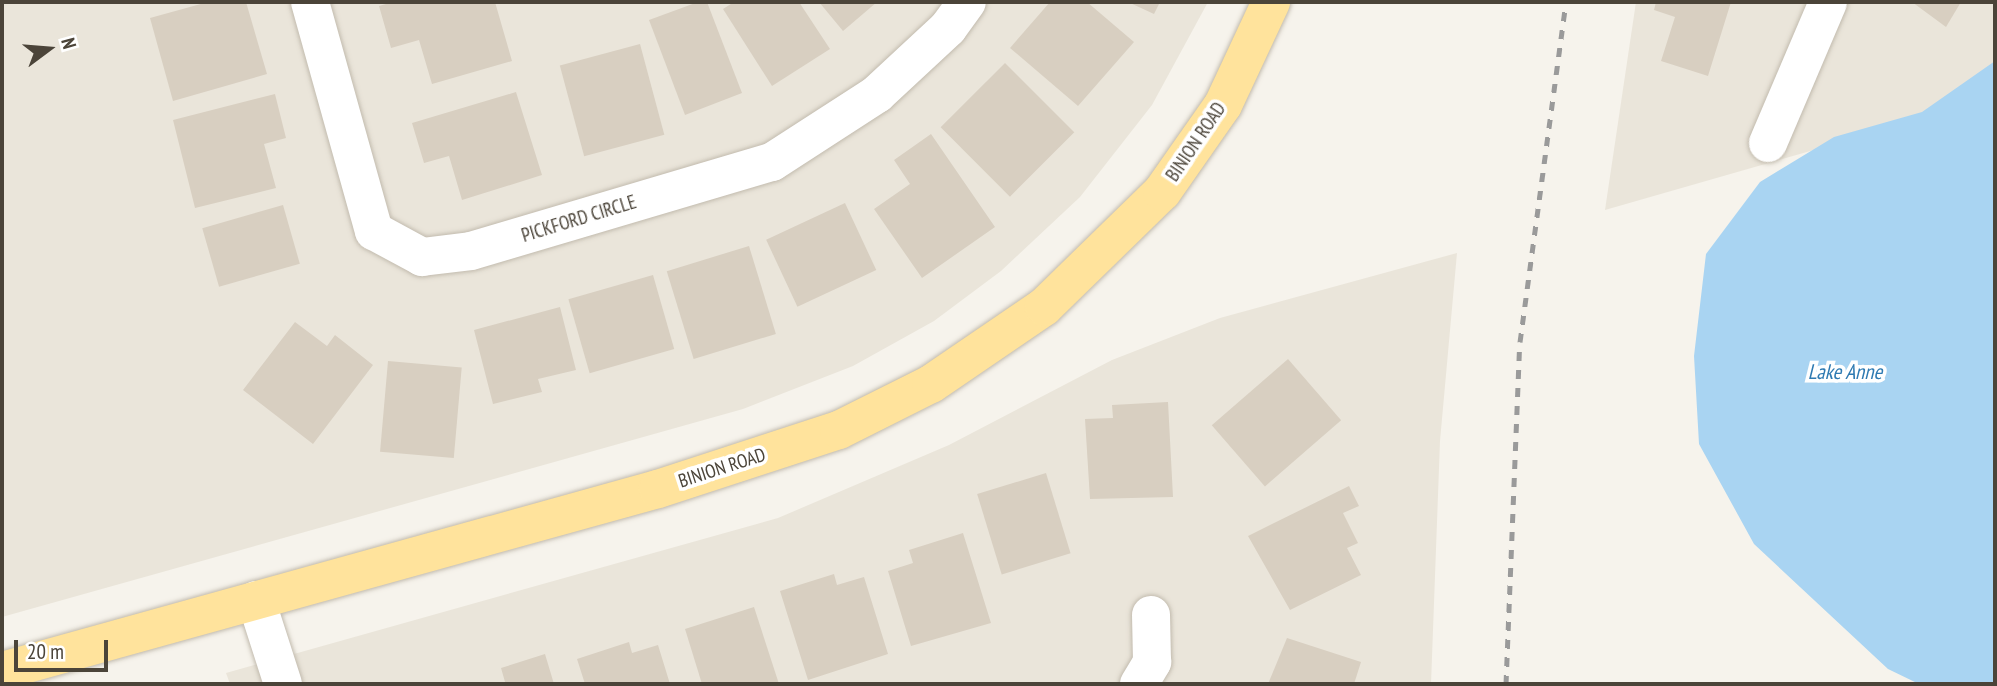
<!DOCTYPE html>
<html>
<head>
<meta charset="utf-8">
<style>
	body { margin:0 }
	#map { position:relative; width:1997px; height:686px; overflow:hidden; background:#f6f3ec; font-family:"PT Sans Narrow",sans-serif }
	div>[style] { position:absolute }
	[style*='--x'] { left:calc(var(--x)*1px); top:calc(var(--y)*1px); width:calc(var(--w)*1px); rotate:calc(var(--a)*1deg) }
	.residential>* { inset:0; background:#eae5da }
	.water>* { inset:0; background:#a9d4f2 }
	.building>* { inset:0; background:#d8cfc1; transform-origin:0 0 }
	.roads { filter:drop-shadow(0 0 2px #c2bbae) drop-shadow(0 0 2px #c2bbae) }
	.minor>* { height:38px; margin:-19px; padding:0 19px; transform-origin:19px; border-radius:19px; background:#fff }
	.major>* { height:38px; margin:-19px; padding:0 19px; transform-origin:19px; border-radius:19px; background:#ffe39c }
	.rail>* { height:5px; margin-top:-2.5px; transform-origin:0; background:repeating-linear-gradient(90deg,#9a9a9a 0 9px,transparent 0 18px) }
	span { translate:-50% -50%; white-space:nowrap; text-align:center; line-height:1.15; -webkit-text-stroke:7px #fff; paint-order:stroke }
	.street-label { font-size:19px; color:#4b4439 }
	.water-label { font-size:21px; color:#2e7ab2; font-style:italic }
	.frame { position:absolute; inset:0; border:4px solid #4b4439; pointer-events:none }
	.north { position:absolute; left:14px; top:14px; width:70px; height:70px; -webkit-text-stroke:5px #fff; paint-order:stroke; rotate:74deg; font-size:19px; font-weight:700; line-height:28px; text-align:center; color:#4b4439 }
	.north::after { content:''; display:block; margin:auto; width:24px; height:32px; background:#4b4439; clip-path:polygon(50% 0,100% 100%,50% 72%,0 100%) }
	.scale { position:absolute; left:14px; top:640px; width:94px; height:32px; box-sizing:border-box; border:4px solid #4b4439; border-top:0; padding-left:9px; font-size:21px; line-height:24px; white-space:nowrap; color:#4b4439; -webkit-text-stroke:5px #fff; paint-order:stroke }
</style>
</head>
<body>
<div id="map">
	<div class="residential">
		<div style="clip-path:polygon(2px 2px,1208px 2px,1152px 105px,1080px 197px,1001px 271px,934px 321px,853px 366px,743px 409px,2px 617px)"></div>
		<div style="clip-path:polygon(1636px 2px,1995px 2px,1995px 98px,1605px 210px)"></div>
		<div style="clip-path:polygon(1457px 253px,1440px 441px,1431px 684px,230px 684px,226px 673px,778px 518px,949px 445px,1112px 360px,1220px 318px)"></div>
	</div>
	<div class="water">
		<div style="clip-path:polygon(1995px 61px,1995px 684px,1919px 684px,1888px 669px,1754px 544px,1699px 444px,1694px 356px,1706px 254px,1760px 182px,1834px 137px,1922px 112px)"></div>
	</div>
	<div class="building">
		<div style="clip-path:polygon(208px 2px,246px 2px,267px 74px,173px 101px,150px 18px)"></div>
		<div style="clip-path:polygon(393px 2px,495px 2px,512px 61px,432px 84px,419px 40px,391px 48px,379px 6px)"></div>
		<div style="clip-path:polygon(698px 2px,707px 2px,742px 93px,685px 115px,649px 20px)"></div>
		<div style="clip-path:polygon(734px 2px,799px 2px,830px 49px,772px 86px,723px 9px)"></div>
		<div style="clip-path:polygon(819px 2px,877px 2px,843px 31px)"></div>
		<div style="clip-path:polygon(1050px 2px,1087px 2px,1134px 42px,1078px 106px,1010px 48px)"></div>
		<div style="clip-path:polygon(1128px 2px,1160px 2px,1154px 14px)"></div>
		<div style="clip-path:polygon(1656px 2px,1731px 2px,1708px 76px,1661px 61px,1675px 17px,1654px 10px)"></div>
		<div style="clip-path:polygon(1912px 2px,1961px 2px,1946px 27px)"></div>
		<div style="left:640px;top:44px;width:94px;height:83px;rotate:75deg"></div>
		<div style="left:1005px;top:63px;width:98px;height:91px;rotate:45deg"></div>
		<div style="clip-path:polygon(516px 92px,542px 175px,462px 200px,449px 156px,424px 163px,412px 123px)"></div>
		<div style="clip-path:polygon(275px 94px,286px 138px,264px 144px,276px 188px,195px 208px,173px 120px)"></div>
		<div style="clip-path:polygon(931px 134px,995px 227px,922px 278px,874px 209px,910px 184px,894px 160px)"></div>
		<div style="left:845px;top:203px;width:74px;height:87px;rotate:65deg"></div>
		<div style="left:283px;top:205px;width:61px;height:84px;rotate:74deg"></div>
		<div style="left:749px;top:246px;width:92px;height:86px;rotate:73deg"></div>
		<div style="left:653px;top:275px;width:77px;height:88px;rotate:74deg"></div>
		<div style="clip-path:polygon(560px 307px,576px 370px,538px 379px,542px 392px,493px 404px,474px 330px)"></div>
		<div style="clip-path:polygon(295px 322px,327px 346px,335px 335px,373px 365px,313px 444px,243px 390px)"></div>
		<div style="left:1288px;top:359px;width:81px;height:101px;rotate:49deg"></div>
		<div style="left:388px;top:361px;width:74px;height:91px;rotate:5deg"></div>
		<div style="clip-path:polygon(1168px 402px,1173px 497px,1090px 499px,1085px 419px,1113px 418px,1112px 405px)"></div>
		<div style="left:1046px;top:473px;width:84px;height:72px;rotate:73deg"></div>
		<div style="clip-path:polygon(1349px 486px,1359px 506px,1343px 513px,1358px 543px,1347px 548px,1361px 575px,1290px 610px,1248px 536px)"></div>
		<div style="clip-path:polygon(963px 533px,991px 623px,911px 646px,888px 571px,913px 563px,909px 550px)"></div>
		<div style="clip-path:polygon(834px 574px,837px 585px,864px 577px,888px 654px,808px 680px,780px 591px)"></div>
		<div style="clip-path:polygon(754px 607px,779px 684px,702px 684px,685px 629px)"></div>
		<div style="clip-path:polygon(1287px 638px,1361px 662px,1354px 684px,1268px 684px)"></div>
		<div style="clip-path:polygon(629px 642px,632px 653px,658px 645px,670px 684px,585px 684px,577px 659px)"></div>
		<div style="clip-path:polygon(545px 654px,554px 684px,499px 684px,505px 682px,501px 668px)"></div>
	</div>
	<div class="roads">
		<div class="minor">
			<div style="--x:310;--y:2;--w:238;--a:74.4"></div>
			<div style="--x:374;--y:231;--w:55;--a:28.4"></div>
			<div style="--x:422;--y:257;--w:49;--a:-7"></div>
			<div style="--x:471;--y:251;--w:314;--a:-16.5"></div>
			<div style="--x:772;--y:162;--w:125;--a:-32.9"></div>
			<div style="--x:877;--y:94;--w:97;--a:-42.9"></div>
			<div style="--x:948;--y:28;--w:32;--a:-54"></div>
			<div style="--x:1768;--y:143;--w:153;--a:-66.9"></div>
			<div style="--x:256;--y:600;--w:88;--a:72.2"></div>
			<div style="--x:1139;--y:684;--w:26;--a:-59"></div>
			<div style="--x:1152;--y:662;--w:47;--a:-91.2"></div>
		</div>
		<div class="major">
			<div style="--x:2;--y:671;--w:681;--a:-15.51"></div>
			<div style="--x:658;--y:489;--w:190;--a:-18.1"></div>
			<div style="--x:839;--y:430;--w:103;--a:-26.6"></div>
			<div style="--x:931;--y:384;--w:137;--a:-34.3"></div>
			<div style="--x:1044;--y:307;--w:165;--a:-44.3"></div>
			<div style="--x:1162;--y:192;--w:106;--a:-55"></div>
			<div style="--x:1223;--y:105;--w:114;--a:-65"></div>
		</div>
	</div>
	<div class="rail">
		<div style="--x:1506;--y:684;--w:342;--a:-87.7"></div>
		<div style="--x:1520;--y:342;--w:343;--a:-82.3"></div>
	</div>
	<div class="street-label">
		<span style="left:1196px;top:142px;rotate:-56deg">BINION ROAD</span>
		<span style="left:579px;top:219px;rotate:-17deg">PICKFORD CIRCLE</span>
		<span style="left:722px;top:468px;rotate:-18deg">BINION ROAD</span>
	</div>
	<div class="water-label">
		<span style="left:1845px;top:372px">Lake Anne</span>
	</div>
	<div class="frame"></div>
	<div class="north">N</div>
	<div class="scale">20 m</div>
</div>
</body>
</html>
